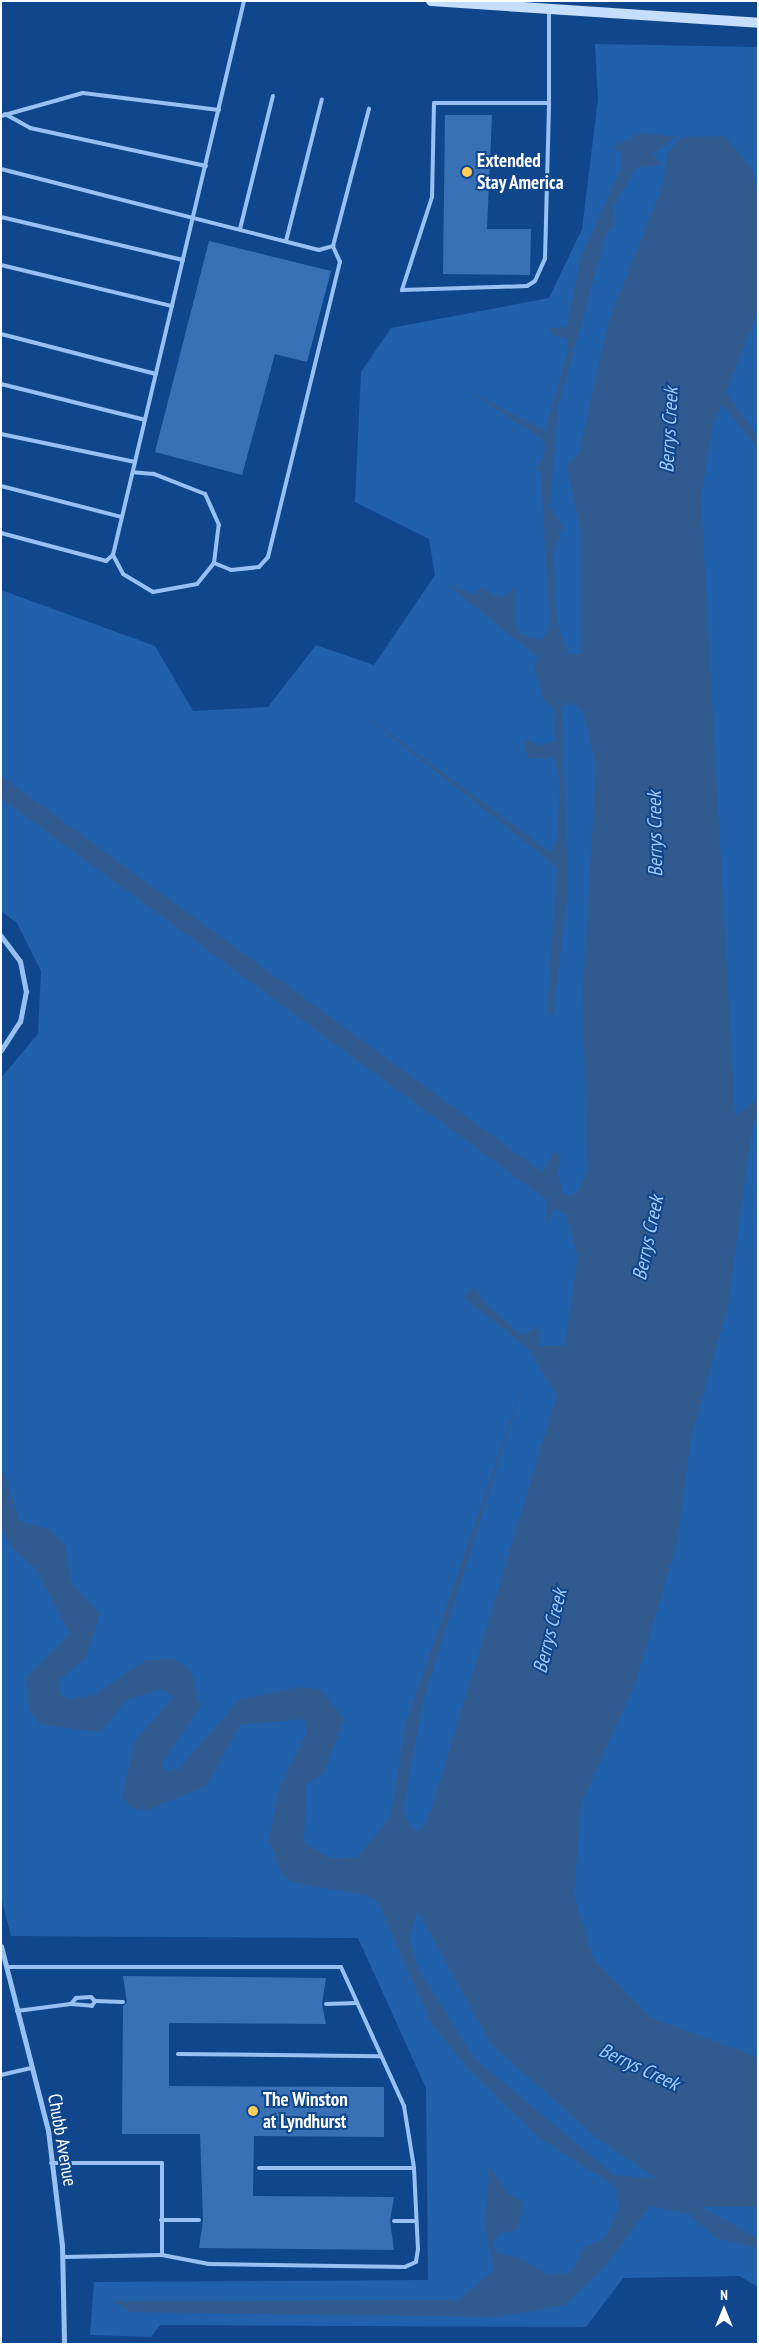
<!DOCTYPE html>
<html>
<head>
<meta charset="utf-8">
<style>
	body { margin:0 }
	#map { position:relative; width:759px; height:2345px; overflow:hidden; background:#10478c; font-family:"PT Sans Narrow",sans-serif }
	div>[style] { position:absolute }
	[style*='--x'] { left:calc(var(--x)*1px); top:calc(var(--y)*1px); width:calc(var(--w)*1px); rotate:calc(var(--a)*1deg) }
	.green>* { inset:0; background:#2161ac }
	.water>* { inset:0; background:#315a8e }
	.building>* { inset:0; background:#3871b6 }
	.lane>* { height:4px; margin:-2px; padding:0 2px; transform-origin:2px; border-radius:2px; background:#97c1f2 }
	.street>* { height:5px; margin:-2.5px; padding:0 2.5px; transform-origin:2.5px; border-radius:2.5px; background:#97c1f2 }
	.secondary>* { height:10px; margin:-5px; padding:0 5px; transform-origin:5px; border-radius:5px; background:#c5defc }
	.dots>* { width:14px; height:14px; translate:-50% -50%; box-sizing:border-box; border:2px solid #10478c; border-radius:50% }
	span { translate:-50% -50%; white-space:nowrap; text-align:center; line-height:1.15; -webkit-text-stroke:4px #10478c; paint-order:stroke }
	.poi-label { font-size:19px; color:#fff; font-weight:700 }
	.left { translate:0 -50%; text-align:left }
	.street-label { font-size:19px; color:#fff }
	.water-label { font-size:20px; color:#a2cbfa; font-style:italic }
	.frame { position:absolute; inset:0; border:2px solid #fff; pointer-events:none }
	.north { position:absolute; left:699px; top:2285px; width:50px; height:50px; -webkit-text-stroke:4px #10478c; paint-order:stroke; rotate:0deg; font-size:14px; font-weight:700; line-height:20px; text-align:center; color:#fff }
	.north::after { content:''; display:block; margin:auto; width:18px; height:22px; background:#fff; clip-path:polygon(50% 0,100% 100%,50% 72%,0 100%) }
</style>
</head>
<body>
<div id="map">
	<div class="green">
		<div style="clip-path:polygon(595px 44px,758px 47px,758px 2287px,739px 2276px,623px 2278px,586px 2327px,160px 2325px,151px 2337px,90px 2335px,94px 2282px,428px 2280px,426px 2088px,358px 1938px,11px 1936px,1px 1897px,1px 1078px,38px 1034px,41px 971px,17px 923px,1px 911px,1px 590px,155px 646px,193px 711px,268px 707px,316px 645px,374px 665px,435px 575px,429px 539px,355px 502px,361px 372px,391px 328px,549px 298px,582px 229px,598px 99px)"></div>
	</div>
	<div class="water">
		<div style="clip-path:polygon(evenodd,641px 133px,677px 137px,651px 154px,662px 165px,637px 167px,613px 206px,615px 225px,606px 234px,558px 407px,550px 507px,563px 526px,554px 553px,557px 623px,568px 653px,581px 655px,581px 532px,567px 467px,579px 452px,609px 320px,664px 182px,667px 153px,682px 137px,725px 136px,752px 169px,758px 192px,758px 312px,726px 392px,758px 437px,758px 448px,722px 404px,713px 425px,701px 498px,735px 1116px,758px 1099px,758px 1115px,752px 1128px,728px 1305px,691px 1439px,677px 1543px,635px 1684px,581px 1804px,574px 1896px,594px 1960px,651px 2018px,758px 2057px,758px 2207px,700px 2207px,758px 2238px,758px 2248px,716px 2238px,689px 2214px,650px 2206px,605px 2266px,565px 2305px,497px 2317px,131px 2312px,112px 2301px,459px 2300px,494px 2270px,485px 2224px,490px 2166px,506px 2192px,523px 2202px,517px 2230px,500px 2233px,493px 2242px,495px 2252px,522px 2259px,548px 2275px,571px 2273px,584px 2247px,605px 2238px,619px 2208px,616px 2187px,540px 2138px,470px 2071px,431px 2023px,378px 1901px,363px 1894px,294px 1883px,282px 1874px,269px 1839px,280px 1787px,307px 1732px,304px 1719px,240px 1725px,207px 1785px,148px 1810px,132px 1808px,122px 1797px,135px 1741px,173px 1698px,163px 1689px,128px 1699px,100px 1732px,39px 1724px,29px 1709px,26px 1677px,70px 1634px,36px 1569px,12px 1547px,1px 1529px,1px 1475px,4px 1472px,19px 1521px,49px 1529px,65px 1545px,71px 1583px,100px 1613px,86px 1658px,59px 1680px,60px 1694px,70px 1700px,94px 1695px,146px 1660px,172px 1659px,184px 1665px,193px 1675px,200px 1707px,161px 1765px,167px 1772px,179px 1769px,239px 1700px,299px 1687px,322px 1690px,344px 1720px,323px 1774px,306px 1785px,304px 1843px,331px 1859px,357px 1857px,390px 1819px,406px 1723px,527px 1373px,422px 1705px,403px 1810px,410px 1827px,420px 1832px,431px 1811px,557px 1395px,528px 1348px,464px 1298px,474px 1287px,486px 1304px,522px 1336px,539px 1326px,540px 1346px,565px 1346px,578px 1256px,566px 1215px,554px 1209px,546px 1225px,547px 1200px,1px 798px,1px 776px,543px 1173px,553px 1152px,561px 1154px,557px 1172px,564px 1195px,576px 1195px,587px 1170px,583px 991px,596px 765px,583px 711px,570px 702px,562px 707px,568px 889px,553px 1016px,547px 1012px,557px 867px,349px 703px,550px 852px,557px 839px,560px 782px,554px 757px,529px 759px,524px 747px,526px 739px,540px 746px,555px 741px,553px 707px,544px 701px,534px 666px,539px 658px,449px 586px,476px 594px,482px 586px,493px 596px,504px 596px,515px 588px,516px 627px,521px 635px,541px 640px,550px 629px,541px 472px,536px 469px,546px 451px,542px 439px,467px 390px,545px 431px,568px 350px,567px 338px,552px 335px,550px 328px,567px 327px,581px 257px,621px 169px,621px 153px,613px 147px,641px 133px,418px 1911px,491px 2044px,596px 2137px,657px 2179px,614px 2175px,474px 2058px,418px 1968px,409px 1938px,418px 1911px)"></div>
	</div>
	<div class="building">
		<div style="clip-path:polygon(445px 115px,492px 115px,487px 229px,531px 229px,530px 275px,443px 274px)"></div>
		<div style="clip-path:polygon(209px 241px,331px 271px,307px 362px,275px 354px,242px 475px,155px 452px)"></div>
		<div style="clip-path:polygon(123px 1976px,326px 1978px,322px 2004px,326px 2024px,169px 2023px,169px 2086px,384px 2087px,384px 2137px,254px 2136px,253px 2196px,394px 2197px,390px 2221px,394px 2250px,199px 2248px,203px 2220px,200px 2134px,122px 2134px,123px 2006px,127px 2002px)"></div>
	</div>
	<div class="lane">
		<div style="--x:549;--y:103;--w:115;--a:180"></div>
		<div style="--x:434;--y:103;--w:94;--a:91.2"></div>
		<div style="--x:432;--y:197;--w:98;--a:107.9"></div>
		<div style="--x:402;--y:290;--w:125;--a:-1.8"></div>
		<div style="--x:527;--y:286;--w:9;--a:-32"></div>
		<div style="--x:535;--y:281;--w:24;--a:-66"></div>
		<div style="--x:545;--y:259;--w:156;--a:-88.5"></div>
		<div style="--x:549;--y:103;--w:92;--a:-90"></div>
		<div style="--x:5;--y:114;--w:29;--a:29"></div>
		<div style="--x:30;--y:128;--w:180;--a:12.2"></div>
		<div style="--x:1;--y:116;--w:85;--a:-15.7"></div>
		<div style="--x:83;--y:93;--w:137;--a:7.1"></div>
		<div style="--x:1;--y:169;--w:328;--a:14.3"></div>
		<div style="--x:319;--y:250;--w:15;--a:-16"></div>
		<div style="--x:333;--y:246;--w:142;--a:-75.3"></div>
		<div style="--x:1;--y:217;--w:187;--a:13.3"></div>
		<div style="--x:240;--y:229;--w:137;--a:-76.1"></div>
		<div style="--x:286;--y:241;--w:146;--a:-75.8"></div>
		<div style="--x:1;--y:265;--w:176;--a:13.5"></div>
		<div style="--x:1;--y:334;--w:160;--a:14.5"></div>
		<div style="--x:1;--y:384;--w:148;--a:14"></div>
		<div style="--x:1;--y:434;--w:137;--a:11.8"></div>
		<div style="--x:1;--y:486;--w:125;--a:14.4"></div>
		<div style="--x:1;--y:533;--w:109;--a:14.9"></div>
		<div style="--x:106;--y:561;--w:9;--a:-41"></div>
		<div style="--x:113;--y:555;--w:569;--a:-76.7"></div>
		<div style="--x:113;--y:555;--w:21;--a:62"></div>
		<div style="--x:123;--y:574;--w:35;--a:31"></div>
		<div style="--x:153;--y:592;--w:45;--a:-10.3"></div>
		<div style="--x:197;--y:584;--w:27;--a:-51"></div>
		<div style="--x:214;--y:563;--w:38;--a:-83"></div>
		<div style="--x:219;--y:525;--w:34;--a:-114"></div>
		<div style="--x:205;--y:494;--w:55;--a:-158.6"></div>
		<div style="--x:154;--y:474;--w:21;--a:-175"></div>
		<div style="--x:214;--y:563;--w:18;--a:22"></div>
		<div style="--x:231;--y:570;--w:28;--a:-6"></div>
		<div style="--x:259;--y:567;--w:13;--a:-48"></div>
		<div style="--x:268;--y:557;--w:304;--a:-76.3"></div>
		<div style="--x:340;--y:262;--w:17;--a:-114"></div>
		<div style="--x:7;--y:1967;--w:334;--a:0"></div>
		<div style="--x:341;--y:1967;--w:153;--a:65.6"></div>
		<div style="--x:404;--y:2106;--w:63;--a:80.8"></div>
		<div style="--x:414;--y:2168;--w:81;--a:87.2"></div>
		<div style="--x:418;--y:2249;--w:13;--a:99"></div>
		<div style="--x:416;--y:2262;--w:12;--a:156"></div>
		<div style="--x:405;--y:2267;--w:196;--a:-179.1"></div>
		<div style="--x:209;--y:2264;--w:48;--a:-169.2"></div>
		<div style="--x:162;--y:2255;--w:99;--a:178.8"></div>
		<div style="--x:71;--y:2004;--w:8;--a:-50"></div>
		<div style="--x:76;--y:1998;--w:15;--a:-4"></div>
		<div style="--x:91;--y:1997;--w:6;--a:45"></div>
		<div style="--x:95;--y:2001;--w:28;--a:2"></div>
		<div style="--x:326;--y:2004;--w:31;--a:-2"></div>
		<div style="--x:17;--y:2011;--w:54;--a:-7.4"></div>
		<div style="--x:71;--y:2004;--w:21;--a:5"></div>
		<div style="--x:92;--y:2006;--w:6;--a:-59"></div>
		<div style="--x:178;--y:2054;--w:203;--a:0.6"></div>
		<div style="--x:1;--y:2075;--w:32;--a:-13"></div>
		<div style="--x:51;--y:2163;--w:111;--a:0"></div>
		<div style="--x:162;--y:2163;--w:92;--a:90"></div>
		<div style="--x:259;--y:2168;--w:155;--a:0"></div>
		<div style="--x:161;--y:2220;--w:38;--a:0"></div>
		<div style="--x:394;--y:2221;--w:21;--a:0"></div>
	</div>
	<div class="street">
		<div style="--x:1;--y:936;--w:31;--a:53"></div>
		<div style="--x:20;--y:961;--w:31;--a:79"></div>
		<div style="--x:26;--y:991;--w:31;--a:101"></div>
		<div style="--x:20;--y:1021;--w:35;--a:123"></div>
		<div style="--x:1;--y:1946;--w:190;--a:75.7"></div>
		<div style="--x:48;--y:2130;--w:116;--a:83.1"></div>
		<div style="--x:62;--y:2245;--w:99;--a:88.8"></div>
	</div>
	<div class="secondary">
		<div style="--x:431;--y:1;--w:328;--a:3.8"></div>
	</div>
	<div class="dots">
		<div style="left:467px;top:172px;background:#ffcd58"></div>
		<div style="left:253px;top:2111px;background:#ffcd58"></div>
	</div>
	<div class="poi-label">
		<span class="left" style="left:477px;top:172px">Extended<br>Stay America</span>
		<span class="left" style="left:263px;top:2111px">The Winston<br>at Lyndhurst</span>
	</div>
	<div class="street-label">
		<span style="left:62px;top:2140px;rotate:80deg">Chubb Avenue</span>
	</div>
	<div class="water-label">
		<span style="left:669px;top:430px;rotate:-87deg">Berrys Creek</span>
		<span style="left:655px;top:834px;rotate:-91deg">Berrys Creek</span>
		<span style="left:648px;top:1238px;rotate:-78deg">Berrys Creek</span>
		<span style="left:550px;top:1631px;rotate:-76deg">Berrys Creek</span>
		<span style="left:639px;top:2067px;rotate:25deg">Berrys Creek</span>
	</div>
	<div class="frame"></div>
	<div class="north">N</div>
</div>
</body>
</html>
